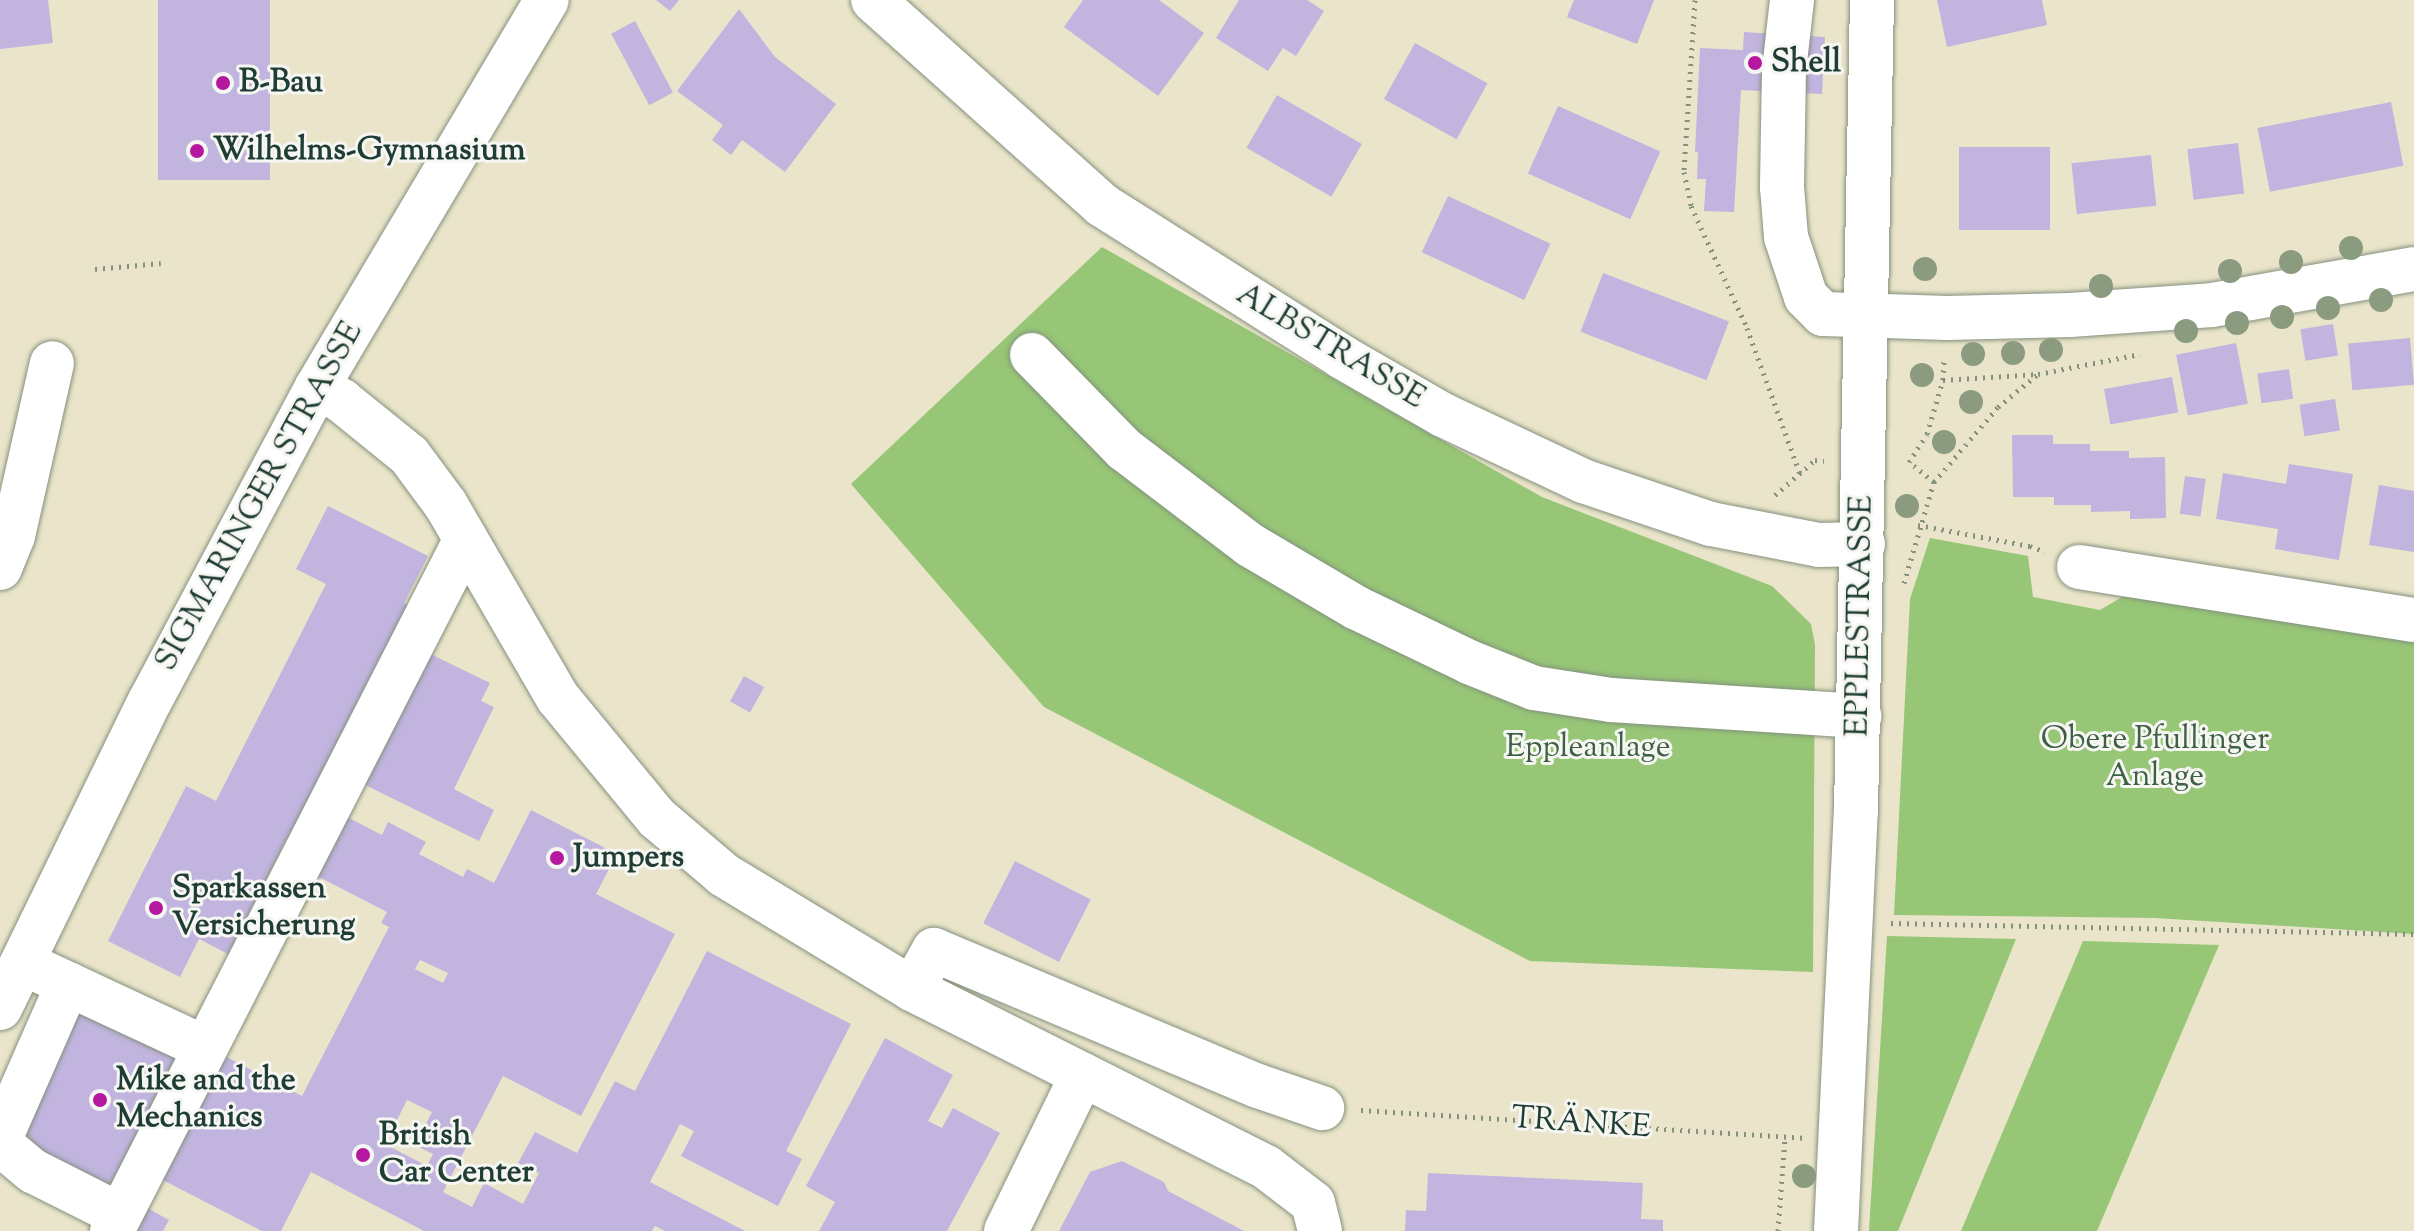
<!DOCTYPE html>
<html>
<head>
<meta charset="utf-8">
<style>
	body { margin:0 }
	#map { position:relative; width:2414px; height:1231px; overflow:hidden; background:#eae5ca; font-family:"Sorts Mill Goudy",serif }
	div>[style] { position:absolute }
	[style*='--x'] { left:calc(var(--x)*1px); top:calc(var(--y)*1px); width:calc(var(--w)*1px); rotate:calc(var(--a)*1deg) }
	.green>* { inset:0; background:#96c676 }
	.building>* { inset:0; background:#c1b4df; transform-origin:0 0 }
	.path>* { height:5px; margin-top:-2.5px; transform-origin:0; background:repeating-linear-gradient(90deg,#84917f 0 2px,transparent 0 8px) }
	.roads { filter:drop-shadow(0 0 2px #84917f) drop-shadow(0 0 2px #84917f) }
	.minor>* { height:44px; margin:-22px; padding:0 22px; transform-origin:22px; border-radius:22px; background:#fff }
	.trees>* { width:24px; height:24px; margin:-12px; border-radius:50%; background:#8b9b80 }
	.dots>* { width:22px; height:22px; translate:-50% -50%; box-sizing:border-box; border:4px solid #f6f6f2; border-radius:50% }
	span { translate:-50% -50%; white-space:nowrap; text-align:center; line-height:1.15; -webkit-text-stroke:6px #f6f6f2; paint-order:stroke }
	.poi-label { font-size:32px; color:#1f3d34; font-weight:700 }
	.left { translate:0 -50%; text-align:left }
	.street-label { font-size:32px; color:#1f3d34 }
	.park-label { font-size:32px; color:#3d5f44 }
</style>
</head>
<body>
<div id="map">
	<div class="green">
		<div style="clip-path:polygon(1102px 247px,1542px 497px,1772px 586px,1811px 624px,1815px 645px,1813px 972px,1530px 961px,1044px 707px,851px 484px)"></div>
		<div style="clip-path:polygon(1930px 538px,2028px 556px,2033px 597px,2100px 610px,2127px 594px,2414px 640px,2414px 934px,2155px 918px,1894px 915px,1910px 599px)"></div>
		<div style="clip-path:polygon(1887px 936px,2016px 939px,1898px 1231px,1869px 1231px)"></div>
		<div style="clip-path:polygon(2083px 941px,2219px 945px,2097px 1231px,1961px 1231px)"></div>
	</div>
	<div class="building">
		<div style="clip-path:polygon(0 0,48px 0,53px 43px,0 49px)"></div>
		<div style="left:158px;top:0;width:112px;height:180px"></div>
		<div style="clip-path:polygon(656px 0,679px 0,670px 11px)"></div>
		<div style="clip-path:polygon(1083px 0,1159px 0,1204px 33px,1158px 96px,1064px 27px)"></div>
		<div style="clip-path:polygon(1239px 0,1307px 0,1324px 11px,1296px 56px,1283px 48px,1268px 71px,1216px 38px)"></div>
		<div style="clip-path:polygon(1574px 0,1654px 0,1637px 44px,1567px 17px)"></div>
		<div style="clip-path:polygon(1937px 0,2042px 0,2047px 25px,1947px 47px)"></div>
		<div style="clip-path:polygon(739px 9px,775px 57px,836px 104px,785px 172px,742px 140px,731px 155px,712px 140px,723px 125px,677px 91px)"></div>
		<div style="left:635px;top:21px;width:81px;height:27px;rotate:62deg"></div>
		<div style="clip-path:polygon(1744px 32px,1825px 37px,1822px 94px,1741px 90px,1734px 212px,1704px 211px,1706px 179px,1697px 179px,1698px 152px,1695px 152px,1700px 48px,1743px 50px)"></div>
		<div style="left:1415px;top:43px;width:83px;height:64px;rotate:29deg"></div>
		<div style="left:1277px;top:95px;width:98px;height:61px;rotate:30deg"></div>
		<div style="left:2391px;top:102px;width:65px;height:136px;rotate:79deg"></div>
		<div style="left:1558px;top:106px;width:112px;height:74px;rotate:24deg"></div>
		<div style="left:2238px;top:143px;width:51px;height:51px;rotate:83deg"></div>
		<div style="left:1959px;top:147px;width:91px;height:83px"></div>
		<div style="left:2151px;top:155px;width:51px;height:80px;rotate:84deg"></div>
		<div style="left:1448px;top:196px;width:113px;height:62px;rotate:25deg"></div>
		<div style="left:1603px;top:273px;width:135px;height:63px;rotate:21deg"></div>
		<div style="left:2333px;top:324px;width:32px;height:33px;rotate:81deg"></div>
		<div style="left:2410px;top:338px;width:47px;height:62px;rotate:85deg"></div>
		<div style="left:2236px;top:343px;width:62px;height:61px;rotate:79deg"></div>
		<div style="left:2289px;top:369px;width:30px;height:32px;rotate:82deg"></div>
		<div style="left:2172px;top:377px;width:36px;height:69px;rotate:80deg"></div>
		<div style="left:2335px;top:399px;width:32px;height:36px;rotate:81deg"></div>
		<div style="clip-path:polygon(2012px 435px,2053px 435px,2053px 444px,2090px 444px,2090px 451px,2129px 451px,2129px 458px,2165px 457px,2166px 518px,2130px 519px,2130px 511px,2091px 512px,2091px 505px,2054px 505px,2054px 497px,2013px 497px)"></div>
		<div style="clip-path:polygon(2289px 464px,2353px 474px,2339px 560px,2275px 549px,2278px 529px,2216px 519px,2223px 473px,2286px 484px)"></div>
		<div style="left:2185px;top:476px;width:21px;height:38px;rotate:8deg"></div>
		<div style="clip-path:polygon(2379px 485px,2414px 491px,2414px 552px,2369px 545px)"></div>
		<div style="clip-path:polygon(328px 506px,428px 556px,404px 603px,418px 610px,300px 843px,288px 837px,228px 954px,199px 939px,180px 977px,108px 941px,186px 786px,216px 801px,326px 584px,296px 569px)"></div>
		<div style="clip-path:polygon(418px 648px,490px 683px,481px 701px,494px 707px,454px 789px,494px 810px,479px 841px,353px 779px)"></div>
		<div style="left:744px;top:676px;width:23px;height:29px;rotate:29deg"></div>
		<div style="clip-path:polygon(evenodd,531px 810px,617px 854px,596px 894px,675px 934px,581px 1116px,503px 1076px,443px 1192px,472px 1207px,484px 1183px,523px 1204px,539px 1173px,518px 1163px,535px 1132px,577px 1153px,615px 1081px,635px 1091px,707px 951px,851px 1024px,786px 1151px,802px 1159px,778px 1206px,681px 1156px,694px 1131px,680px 1124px,650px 1182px,745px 1231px,665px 1231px,655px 1226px,652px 1231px,424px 1231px,311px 1172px,281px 1231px,262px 1231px,153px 1175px,217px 1052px,302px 1096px,389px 927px,381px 923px,387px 912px,317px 876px,347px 817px,382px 835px,388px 822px,426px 842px,419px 854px,463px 877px,467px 869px,494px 883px,531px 810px,420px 960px,448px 973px,443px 983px,415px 969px,420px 960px,531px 810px,407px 1100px,432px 1112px,415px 1145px,433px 1154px,427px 1166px,385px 1144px,407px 1100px)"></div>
		<div style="left:1015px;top:861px;width:85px;height:70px;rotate:27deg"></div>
		<div style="left:77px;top:1008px;width:121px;height:145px;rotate:26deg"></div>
		<div style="clip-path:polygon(885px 1038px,953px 1075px,928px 1121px,942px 1128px,953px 1108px,1000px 1133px,947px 1231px,819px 1231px,835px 1202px,806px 1186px)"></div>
		<div style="clip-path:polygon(1122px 1161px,1164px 1182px,1168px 1191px,1244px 1231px,1059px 1231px,1090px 1172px)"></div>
		<div style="clip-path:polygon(1428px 1173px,1643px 1183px,1641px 1219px,1663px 1220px,1663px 1231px,1405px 1231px,1406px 1210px,1426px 1211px)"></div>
		<div style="clip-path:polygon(140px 1204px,169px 1220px,163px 1231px,130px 1231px)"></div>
	</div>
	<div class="path">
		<div style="--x:1695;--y:0;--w:172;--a:93.7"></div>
		<div style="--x:1684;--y:172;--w:35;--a:78"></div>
		<div style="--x:1691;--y:206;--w:134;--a:65.3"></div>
		<div style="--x:1747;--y:328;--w:155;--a:70"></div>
		<div style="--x:95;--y:269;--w:66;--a:-5.2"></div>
		<div style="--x:1943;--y:380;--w:95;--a:-3.6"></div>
		<div style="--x:2038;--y:374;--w:104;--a:-11.1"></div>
		<div style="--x:1934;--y:482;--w:32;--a:-141"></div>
		<div style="--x:1909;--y:462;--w:33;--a:-57"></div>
		<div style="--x:1927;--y:434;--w:56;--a:-73.5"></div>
		<div style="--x:1943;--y:380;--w:21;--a:-87"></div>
		<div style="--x:1775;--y:495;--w:53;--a:-41.2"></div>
		<div style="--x:1815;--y:460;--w:9;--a:6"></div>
		<div style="--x:1918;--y:525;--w:114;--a:10.6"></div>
		<div style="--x:2030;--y:546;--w:16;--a:22"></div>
		<div style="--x:1904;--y:583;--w:105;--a:-73.5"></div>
		<div style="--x:1934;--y:482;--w:99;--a:-49.5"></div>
		<div style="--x:1998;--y:407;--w:52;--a:-39.5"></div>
		<div style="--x:1891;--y:923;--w:523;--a:1.2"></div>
		<div style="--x:1361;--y:1110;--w:443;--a:3.6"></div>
		<div style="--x:1778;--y:1231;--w:94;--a:-85.7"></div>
	</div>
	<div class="roads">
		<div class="minor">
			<div style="--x:873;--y:0;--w:307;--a:41.8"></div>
			<div style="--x:1102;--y:205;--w:284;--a:32.3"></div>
			<div style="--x:1342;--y:357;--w:116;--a:29.9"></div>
			<div style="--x:1443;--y:415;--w:155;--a:25.2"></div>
			<div style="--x:1583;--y:481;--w:135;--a:18.6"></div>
			<div style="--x:1711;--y:524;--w:110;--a:11"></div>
			<div style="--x:1819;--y:545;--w:44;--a:-1.3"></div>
			<div style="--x:1792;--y:0;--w:70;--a:96.5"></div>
			<div style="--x:1784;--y:70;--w:117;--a:91"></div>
			<div style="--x:1782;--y:187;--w:50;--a:85.4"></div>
			<div style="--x:1786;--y:237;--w:63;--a:71.6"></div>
			<div style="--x:1806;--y:297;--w:24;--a:45"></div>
			<div style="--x:1823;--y:314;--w:124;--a:1.8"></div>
			<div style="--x:1947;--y:318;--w:123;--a:-1.4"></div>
			<div style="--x:2070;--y:315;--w:142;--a:-4"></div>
			<div style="--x:2212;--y:305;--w:205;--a:-10.1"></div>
			<div style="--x:1032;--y:355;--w:132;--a:45.6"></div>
			<div style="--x:1124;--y:449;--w:158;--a:37.3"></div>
			<div style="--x:1250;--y:545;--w:124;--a:30.5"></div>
			<div style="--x:1357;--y:608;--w:124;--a:25.7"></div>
			<div style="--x:1469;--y:662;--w:70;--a:21.8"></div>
			<div style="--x:1534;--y:688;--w:78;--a:8.9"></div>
			<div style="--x:1611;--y:700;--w:249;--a:3.7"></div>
			<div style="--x:317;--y:387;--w:29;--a:29"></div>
			<div style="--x:342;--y:401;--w:86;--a:38.9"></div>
			<div style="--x:409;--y:455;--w:62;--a:53.5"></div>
			<div style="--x:446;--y:505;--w:223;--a:59.9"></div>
			<div style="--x:558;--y:698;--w:156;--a:50.5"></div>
			<div style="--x:657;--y:818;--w:88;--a:40.4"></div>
			<div style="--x:724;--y:875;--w:220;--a:31.2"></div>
			<div style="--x:912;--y:989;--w:396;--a:26.7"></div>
			<div style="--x:1266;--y:1167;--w:59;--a:37.5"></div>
			<div style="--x:1313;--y:1203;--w:29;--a:76"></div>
			<div style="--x:2079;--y:567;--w:339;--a:9"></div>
			<div style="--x:0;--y:568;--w:35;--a:-68"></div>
			<div style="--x:13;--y:536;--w:177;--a:-77.3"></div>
			<div style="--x:40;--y:971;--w:182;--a:25"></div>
			<div style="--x:68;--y:984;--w:164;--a:113.7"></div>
			<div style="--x:2;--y:1134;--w:13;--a:81"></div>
			<div style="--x:4;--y:1147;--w:38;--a:40"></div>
			<div style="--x:33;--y:1171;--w:97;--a:26.8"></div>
			<div style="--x:912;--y:989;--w:45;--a:-60.6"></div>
			<div style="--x:934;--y:950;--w:351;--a:22.8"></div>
			<div style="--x:1258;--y:1086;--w:68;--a:19"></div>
			<div style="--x:0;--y:1008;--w:342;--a:-64"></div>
			<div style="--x:150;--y:701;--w:356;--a:-62"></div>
			<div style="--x:317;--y:387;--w:450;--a:-59.3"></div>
			<div style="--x:112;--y:1231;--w:777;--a:-62.91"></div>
			<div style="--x:1006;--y:1231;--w:174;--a:-64"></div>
			<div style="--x:1836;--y:1231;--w:420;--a:-87.3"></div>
			<div style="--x:1856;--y:811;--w:811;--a:-88.87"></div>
		</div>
	</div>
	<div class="trees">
		<div style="left:2351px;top:248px"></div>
		<div style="left:2291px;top:262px"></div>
		<div style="left:1925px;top:269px"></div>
		<div style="left:2230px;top:271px"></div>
		<div style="left:2101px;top:286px"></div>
		<div style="left:2381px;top:300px"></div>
		<div style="left:2328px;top:308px"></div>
		<div style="left:2282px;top:317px"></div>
		<div style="left:2237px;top:323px"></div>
		<div style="left:2186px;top:331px"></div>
		<div style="left:2051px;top:350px"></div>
		<div style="left:2013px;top:353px"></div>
		<div style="left:1973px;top:354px"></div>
		<div style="left:1922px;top:375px"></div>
		<div style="left:1971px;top:402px"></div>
		<div style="left:1944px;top:442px"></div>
		<div style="left:1907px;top:506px"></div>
		<div style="left:1804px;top:1176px"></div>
	</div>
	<div class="dots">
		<div style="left:1755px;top:63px;background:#b5179e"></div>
		<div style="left:223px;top:83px;background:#b5179e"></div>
		<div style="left:197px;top:151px;background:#b5179e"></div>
		<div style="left:557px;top:858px;background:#b5179e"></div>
		<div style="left:156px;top:908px;background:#b5179e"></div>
		<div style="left:100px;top:1100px;background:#b5179e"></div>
		<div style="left:363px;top:1155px;background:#b5179e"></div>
	</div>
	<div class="poi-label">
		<span class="left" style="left:1771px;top:63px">Shell</span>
		<span class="left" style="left:239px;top:83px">B-Bau</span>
		<span class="left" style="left:213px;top:151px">Wilhelms-Gymnasium</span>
		<span class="left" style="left:573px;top:858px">Jumpers</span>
		<span class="left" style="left:172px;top:908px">Sparkassen<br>Versicherung</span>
		<span class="left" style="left:116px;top:1100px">Mike and the<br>Mechanics</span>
		<span class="left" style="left:379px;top:1155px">British<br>Car Center</span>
	</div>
	<div class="street-label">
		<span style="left:1330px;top:347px;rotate:31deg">ALBSTRASSE</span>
		<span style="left:260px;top:497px;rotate:-61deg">SIGMARINGER STRASSE</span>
		<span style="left:1861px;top:616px;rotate:-89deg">EPPLESTRASSE</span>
		<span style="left:1581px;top:1124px;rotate:4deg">TRÄNKE</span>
	</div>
	<div class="park-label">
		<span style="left:2155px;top:759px">Obere Pfullinger<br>Anlage</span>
		<span style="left:1588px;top:748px">Eppleanlage</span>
	</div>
</div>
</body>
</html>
